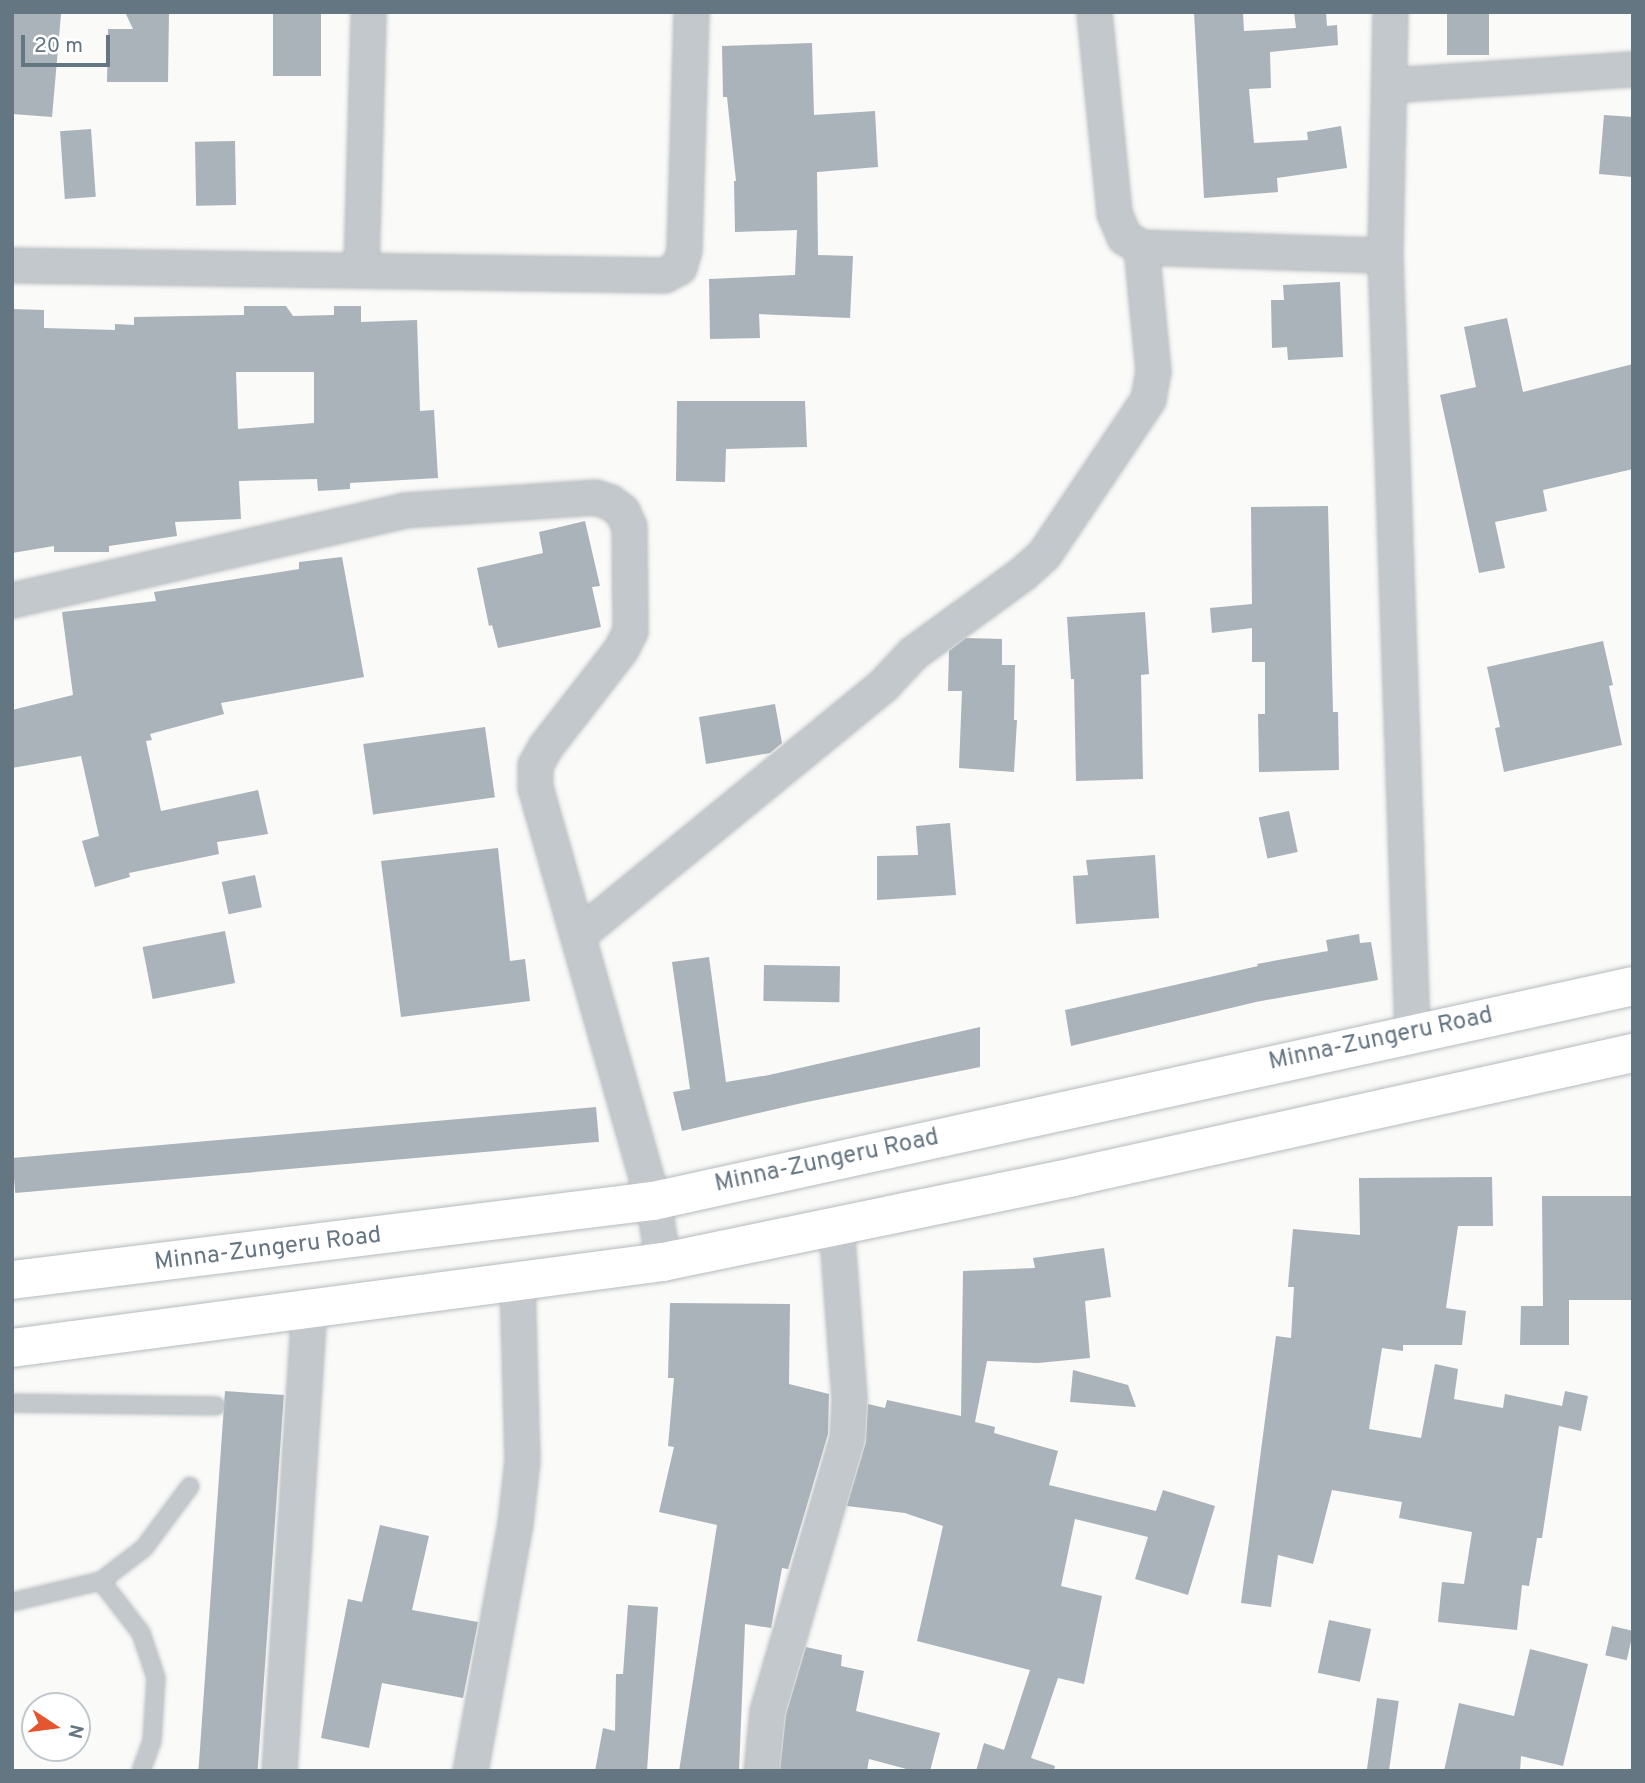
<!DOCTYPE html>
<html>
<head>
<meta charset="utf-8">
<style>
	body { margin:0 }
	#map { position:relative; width:1645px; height:1783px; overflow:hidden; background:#fafaf8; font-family:Overpass,sans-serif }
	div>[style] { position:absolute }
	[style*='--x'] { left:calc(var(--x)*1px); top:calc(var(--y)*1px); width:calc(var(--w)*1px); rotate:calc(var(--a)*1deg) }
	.building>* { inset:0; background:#aab3b9; transform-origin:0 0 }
	.roads { filter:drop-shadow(0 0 2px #b5babe) drop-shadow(0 0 2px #b5babe) }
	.service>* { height:16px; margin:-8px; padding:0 8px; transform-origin:8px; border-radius:8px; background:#c3c8cc }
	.minor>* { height:33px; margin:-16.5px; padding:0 16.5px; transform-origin:16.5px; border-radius:16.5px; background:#c3c8cc }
	.primary>* { height:38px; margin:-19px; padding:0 19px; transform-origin:19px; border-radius:19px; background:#fff }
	span { translate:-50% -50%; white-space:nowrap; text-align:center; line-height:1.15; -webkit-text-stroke:7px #fff; paint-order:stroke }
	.street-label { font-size:24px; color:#657683 }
	.frame { position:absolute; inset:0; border:14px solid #657683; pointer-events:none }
	.north { position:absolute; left:21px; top:1692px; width:70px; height:70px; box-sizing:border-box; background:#fff; border:2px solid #c1c8cd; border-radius:50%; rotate:103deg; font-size:19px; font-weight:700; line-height:28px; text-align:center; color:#657683 }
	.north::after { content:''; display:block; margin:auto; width:24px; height:32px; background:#e4572e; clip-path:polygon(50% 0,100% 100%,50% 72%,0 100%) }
	.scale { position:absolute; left:21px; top:35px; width:89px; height:32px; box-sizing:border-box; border:4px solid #657683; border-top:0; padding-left:9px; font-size:21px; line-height:24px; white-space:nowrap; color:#657683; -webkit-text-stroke:5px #fff; paint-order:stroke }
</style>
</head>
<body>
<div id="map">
	<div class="building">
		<div style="clip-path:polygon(12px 12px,61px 14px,52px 117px,12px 114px)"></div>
		<div style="clip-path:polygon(125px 12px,169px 12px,168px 82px,107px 82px,108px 29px,133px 29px)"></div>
		<div style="left:273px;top:12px;width:48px;height:64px"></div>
		<div style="clip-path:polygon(1194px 12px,1243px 12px,1244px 31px,1296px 28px,1294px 12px,1326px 12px,1327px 26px,1337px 25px,1338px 45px,1270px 52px,1271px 88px,1249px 89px,1254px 143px,1308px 140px,1307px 132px,1341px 126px,1347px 168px,1277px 178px,1278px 192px,1204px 198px)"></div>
		<div style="left:1447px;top:12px;width:42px;height:43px"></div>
		<div style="clip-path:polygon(812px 43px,814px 115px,875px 111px,878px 167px,817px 172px,818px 255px,853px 256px,850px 318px,759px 314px,760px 338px,710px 339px,709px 279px,795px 275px,797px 230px,735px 232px,734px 181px,736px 181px,727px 97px,723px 97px,722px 46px)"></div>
		<div style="clip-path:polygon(1604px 115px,1633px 117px,1633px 177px,1599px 174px)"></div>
		<div style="left:91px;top:129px;width:68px;height:31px;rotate:86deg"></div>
		<div style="left:235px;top:141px;width:64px;height:40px;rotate:89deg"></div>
		<div style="clip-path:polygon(1340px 282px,1343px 357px,1288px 360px,1287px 347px,1272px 348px,1271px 300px,1284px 300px,1283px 285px)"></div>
		<div style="clip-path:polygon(evenodd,244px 306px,286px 306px,293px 316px,334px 315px,334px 306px,361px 306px,361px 322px,417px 320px,420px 411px,434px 410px,438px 478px,350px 483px,350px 489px,318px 491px,317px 479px,239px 481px,241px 519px,175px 522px,177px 536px,109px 546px,109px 552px,54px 552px,54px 546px,12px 553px,12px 309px,44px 310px,44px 328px,115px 330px,115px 324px,134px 325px,134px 317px,244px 315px,244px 306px,236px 372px,314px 372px,314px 423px,238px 429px,236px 372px)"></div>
		<div style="clip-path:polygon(1507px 318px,1523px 392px,1633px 364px,1633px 469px,1543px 490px,1547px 511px,1495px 522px,1505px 568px,1479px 573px,1440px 395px,1476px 387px,1464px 327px)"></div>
		<div style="clip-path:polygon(677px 401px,805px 401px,807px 447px,726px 449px,725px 482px,676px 481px)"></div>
		<div style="clip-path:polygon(1328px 506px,1333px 712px,1338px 712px,1339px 770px,1259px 772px,1258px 714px,1265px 714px,1265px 662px,1252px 662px,1252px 628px,1212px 633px,1210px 608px,1252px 604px,1251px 507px)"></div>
		<div style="clip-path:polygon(585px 521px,600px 586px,592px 587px,601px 627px,498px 648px,492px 625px,489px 626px,477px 568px,543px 553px,539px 532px)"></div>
		<div style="clip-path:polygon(342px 557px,364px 677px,221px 703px,224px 714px,150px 734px,152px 740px,146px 741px,161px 811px,258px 790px,268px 834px,217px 842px,219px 854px,129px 873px,130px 877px,95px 887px,82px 841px,99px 836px,81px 756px,12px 768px,12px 710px,73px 695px,62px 612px,156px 601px,154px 592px,299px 569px,299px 562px)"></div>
		<div style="clip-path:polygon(1145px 612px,1149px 674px,1141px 675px,1143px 779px,1076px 781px,1074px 679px,1071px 679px,1067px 617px)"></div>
		<div style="clip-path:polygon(966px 638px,1002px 639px,1002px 665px,1015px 665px,1014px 720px,1017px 720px,1014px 772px,959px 768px,962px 691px,948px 691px,949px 651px)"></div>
		<div style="clip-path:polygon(1603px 641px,1613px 685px,1609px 686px,1622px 745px,1504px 772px,1495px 728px,1500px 727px,1487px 667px)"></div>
		<div style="clip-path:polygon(775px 704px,782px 743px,770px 753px,706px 764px,699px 717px)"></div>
		<div style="left:485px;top:727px;width:71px;height:123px;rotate:82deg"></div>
		<div style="left:1289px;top:811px;width:42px;height:31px;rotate:78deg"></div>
		<div style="clip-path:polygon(950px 823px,956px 895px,877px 900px,877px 856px,918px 855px,916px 826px)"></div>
		<div style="clip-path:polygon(498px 848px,510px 961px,525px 959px,530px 1001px,401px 1017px,381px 861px)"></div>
		<div style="clip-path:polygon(1155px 855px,1159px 918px,1076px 924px,1073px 876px,1088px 875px,1086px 860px)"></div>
		<div style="left:255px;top:875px;width:33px;height:34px;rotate:78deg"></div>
		<div style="left:225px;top:931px;width:53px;height:84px;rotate:79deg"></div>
		<div style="clip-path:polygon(1359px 934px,1360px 943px,1371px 942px,1378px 980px,1256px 1002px,1071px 1046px,1065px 1010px,1258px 966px,1257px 964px,1328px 951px,1326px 940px)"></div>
		<div style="clip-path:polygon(709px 957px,726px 1082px,769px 1075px,980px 1027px,980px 1067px,802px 1103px,682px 1131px,673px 1092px,690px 1089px,672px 962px)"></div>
		<div style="left:764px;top:965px;width:76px;height:36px;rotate:1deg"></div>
		<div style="left:596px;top:1107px;width:35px;height:586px;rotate:85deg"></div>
		<div style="clip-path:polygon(1492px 1177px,1493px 1226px,1458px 1226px,1446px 1308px,1466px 1311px,1462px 1345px,1403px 1345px,1403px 1351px,1382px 1348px,1369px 1429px,1421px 1438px,1435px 1364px,1458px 1369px,1454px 1399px,1503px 1408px,1505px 1394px,1562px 1406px,1565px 1391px,1588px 1396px,1581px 1431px,1559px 1426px,1542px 1538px,1537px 1538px,1529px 1586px,1522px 1585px,1517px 1630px,1438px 1622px,1442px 1582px,1464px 1584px,1472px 1532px,1399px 1518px,1402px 1502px,1332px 1490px,1313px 1564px,1278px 1555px,1271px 1607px,1241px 1603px,1276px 1336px,1291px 1338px,1294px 1287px,1288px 1287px,1293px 1229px,1360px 1235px,1359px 1178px)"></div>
		<div style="clip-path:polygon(1542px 1196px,1633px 1196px,1633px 1300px,1569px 1300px,1569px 1345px,1520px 1345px,1521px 1306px,1543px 1306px)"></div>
		<div style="clip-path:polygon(1104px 1248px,1111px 1297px,1085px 1301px,1090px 1358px,1038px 1363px,987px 1361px,975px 1422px,995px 1427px,994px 1433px,1058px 1451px,1049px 1485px,1156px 1511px,1163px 1490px,1215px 1506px,1188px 1595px,1135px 1579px,1148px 1537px,1075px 1519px,1061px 1586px,1102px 1596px,1084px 1684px,1058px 1678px,1031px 1758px,1055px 1766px,1054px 1771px,976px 1771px,984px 1743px,1004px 1750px,1030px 1670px,917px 1641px,943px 1526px,905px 1513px,847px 1506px,866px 1442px,868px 1404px,885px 1408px,887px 1400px,961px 1416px,963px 1271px,1035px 1268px,1033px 1258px)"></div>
		<div style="clip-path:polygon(670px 1303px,790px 1304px,789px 1384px,829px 1394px,828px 1434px,788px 1569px,782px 1568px,771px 1628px,745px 1624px,739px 1771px,679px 1771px,717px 1525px,659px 1512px,674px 1447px,668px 1446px,674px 1378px,668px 1378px)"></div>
		<div style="clip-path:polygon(1073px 1370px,1128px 1385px,1136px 1407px,1070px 1402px)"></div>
		<div style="left:225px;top:1391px;width:59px;height:381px;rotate:4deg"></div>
		<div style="clip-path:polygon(380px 1525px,429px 1536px,412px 1610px,478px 1622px,463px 1698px,382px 1683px,369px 1748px,321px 1738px,348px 1599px,362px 1602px)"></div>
		<div style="clip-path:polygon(628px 1605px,658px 1607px,647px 1771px,595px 1771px,603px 1728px,615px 1731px,616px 1674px,623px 1674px)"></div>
		<div style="left:1329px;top:1620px;width:43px;height:54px;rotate:12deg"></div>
		<div style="left:1612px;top:1626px;width:22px;height:30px;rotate:13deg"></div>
		<div style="clip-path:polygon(806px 1647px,842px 1655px,841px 1666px,864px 1671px,856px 1711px,940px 1733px,930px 1771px,914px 1771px,869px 1759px,867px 1771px,780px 1771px,786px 1715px)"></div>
		<div style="clip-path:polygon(1530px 1649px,1588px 1664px,1563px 1766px,1521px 1756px,1520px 1771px,1444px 1771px,1459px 1703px,1514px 1716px)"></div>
		<div style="left:1377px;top:1698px;width:22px;height:74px;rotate:8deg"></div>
	</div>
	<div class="roads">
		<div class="service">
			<div style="--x:12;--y:1403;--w:204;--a:0.8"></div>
			<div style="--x:101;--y:1581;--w:66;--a:52.4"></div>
			<div style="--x:141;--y:1633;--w:47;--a:71.6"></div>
			<div style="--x:156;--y:1678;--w:63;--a:93.6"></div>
			<div style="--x:152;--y:1741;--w:32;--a:110"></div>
			<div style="--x:12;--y:1602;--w:91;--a:-13.3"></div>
			<div style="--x:101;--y:1581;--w:54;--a:-37.5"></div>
			<div style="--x:144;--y:1548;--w:77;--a:-53.4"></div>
		</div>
		<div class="minor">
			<div style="--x:1094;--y:12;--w:202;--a:84.3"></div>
			<div style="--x:1114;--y:213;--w:26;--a:67"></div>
			<div style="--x:1124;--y:237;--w:20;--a:30"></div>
			<div style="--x:1141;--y:247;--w:244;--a:1.9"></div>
			<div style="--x:1390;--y:12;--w:243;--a:91.2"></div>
			<div style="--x:1385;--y:255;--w:778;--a:88.01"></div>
			<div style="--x:1389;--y:85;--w:245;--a:-3.8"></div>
			<div style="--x:12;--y:265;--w:652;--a:0.88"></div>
			<div style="--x:664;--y:275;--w:17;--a:-28"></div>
			<div style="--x:679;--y:267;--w:19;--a:-74"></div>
			<div style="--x:684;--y:249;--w:237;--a:-88.3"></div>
			<div style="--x:361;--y:269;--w:257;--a:-88.4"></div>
			<div style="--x:12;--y:600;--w:402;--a:-12.9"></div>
			<div style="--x:404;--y:510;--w:191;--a:-3.9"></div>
			<div style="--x:595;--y:497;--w:16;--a:18"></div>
			<div style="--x:610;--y:502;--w:15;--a:37"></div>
			<div style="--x:622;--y:511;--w:17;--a:66"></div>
			<div style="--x:629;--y:527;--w:104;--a:89.4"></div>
			<div style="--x:630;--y:631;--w:20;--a:117"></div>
			<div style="--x:621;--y:649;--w:124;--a:127.8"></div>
			<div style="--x:545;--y:747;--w:21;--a:119"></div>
			<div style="--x:535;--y:765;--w:22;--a:90"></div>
			<div style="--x:535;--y:787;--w:430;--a:74.1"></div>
			<div style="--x:653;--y:1201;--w:62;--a:80.7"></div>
			<div style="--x:579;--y:934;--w:394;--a:-39.3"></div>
			<div style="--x:884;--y:684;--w:42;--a:-46.9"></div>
			<div style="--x:913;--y:653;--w:136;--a:-36"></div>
			<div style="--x:1023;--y:573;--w:28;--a:-42"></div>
			<div style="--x:1044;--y:554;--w:187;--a:-56.1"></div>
			<div style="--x:1148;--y:399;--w:28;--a:-80"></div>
			<div style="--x:1153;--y:371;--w:125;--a:-95.5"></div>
			<div style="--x:279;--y:1771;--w:461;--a:-86.3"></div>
			<div style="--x:470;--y:1771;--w:251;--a:-79.7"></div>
			<div style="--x:515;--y:1524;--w:64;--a:-83.8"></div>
			<div style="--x:522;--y:1460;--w:177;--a:-91.6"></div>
			<div style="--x:761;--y:1771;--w:60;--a:-84.3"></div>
			<div style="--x:767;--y:1711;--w:285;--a:-73.7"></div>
			<div style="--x:847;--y:1437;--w:40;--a:-87.1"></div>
			<div style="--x:849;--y:1397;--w:171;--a:-94.3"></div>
		</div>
		<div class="primary">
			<div style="--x:12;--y:1280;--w:646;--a:-7.03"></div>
			<div style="--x:653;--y:1201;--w:1003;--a:-12.37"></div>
			<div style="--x:12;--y:1348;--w:657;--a:-7.53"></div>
			<div style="--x:663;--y:1262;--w:419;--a:-11.7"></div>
			<div style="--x:1073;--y:1177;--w:574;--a:-12.49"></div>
		</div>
	</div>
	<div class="street-label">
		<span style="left:1381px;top:1040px;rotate:-12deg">Minna-Zungeru Road</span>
		<span style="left:827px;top:1162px;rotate:-12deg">Minna-Zungeru Road</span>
		<span style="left:268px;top:1250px;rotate:-7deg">Minna-Zungeru Road</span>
	</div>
	<div class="frame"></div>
	<div class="north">N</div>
	<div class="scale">20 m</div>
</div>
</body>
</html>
